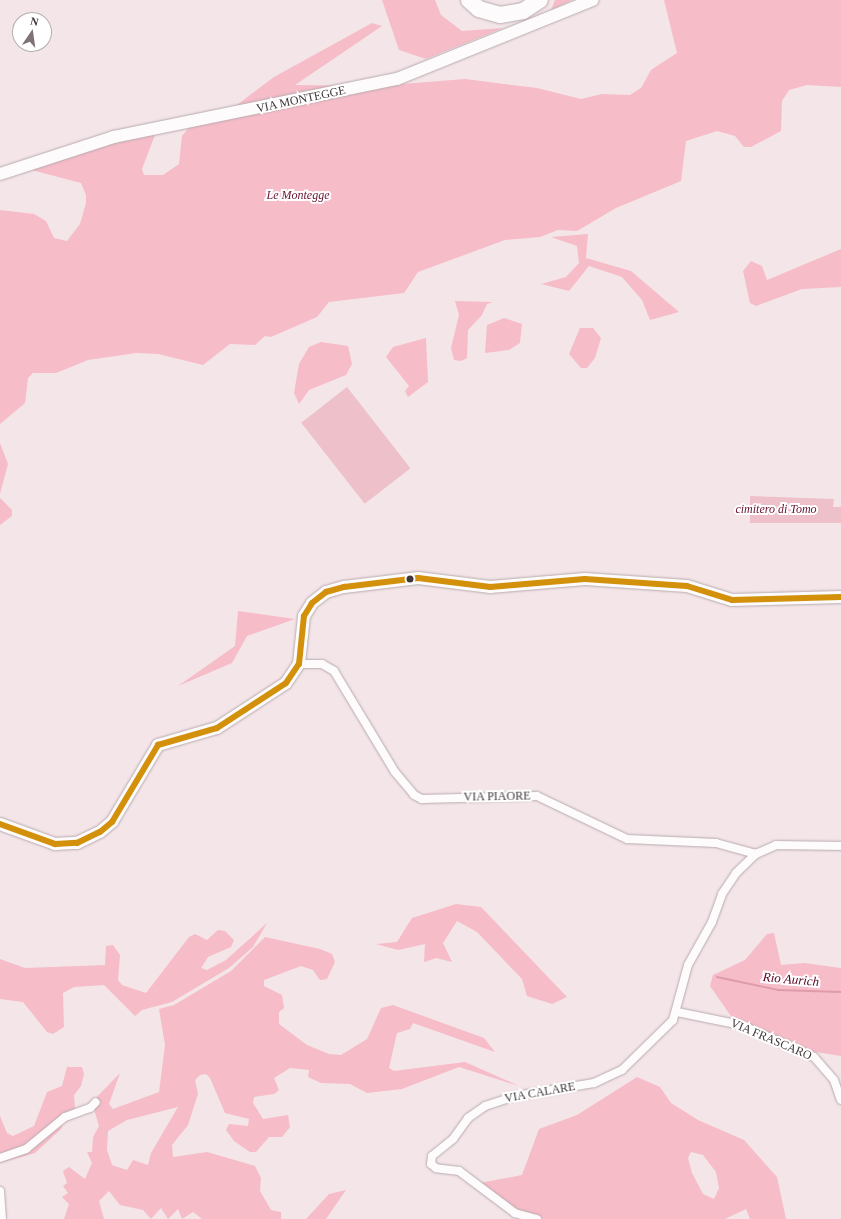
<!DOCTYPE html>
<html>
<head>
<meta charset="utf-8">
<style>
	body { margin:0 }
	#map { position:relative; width:841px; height:1219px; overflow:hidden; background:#f4e5e8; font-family:Georgia,serif }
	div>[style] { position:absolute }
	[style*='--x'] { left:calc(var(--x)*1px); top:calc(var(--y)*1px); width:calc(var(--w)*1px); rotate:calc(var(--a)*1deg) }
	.green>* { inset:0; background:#eec0c9; transform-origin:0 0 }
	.forest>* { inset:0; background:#f6bcc8 }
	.stream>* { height:2px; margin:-1px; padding:0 1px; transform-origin:1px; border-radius:1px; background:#df9baa }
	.roads { filter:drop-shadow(0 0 1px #b7abae) drop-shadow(0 0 1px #b7abae) }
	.street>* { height:8px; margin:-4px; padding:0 4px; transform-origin:4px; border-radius:4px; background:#fdfbfc }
	.secondary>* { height:12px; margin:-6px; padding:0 6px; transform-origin:6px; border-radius:6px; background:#fdfbfc }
	.highway>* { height:16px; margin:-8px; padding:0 8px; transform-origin:8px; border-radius:8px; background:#fdfbfc }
	.bus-1>* { height:6px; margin:-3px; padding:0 3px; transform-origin:3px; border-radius:3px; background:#d2900b }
	.dots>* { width:11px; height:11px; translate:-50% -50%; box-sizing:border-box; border:2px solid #fff; border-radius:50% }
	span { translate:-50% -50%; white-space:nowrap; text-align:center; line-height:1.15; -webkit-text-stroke:4px #fff; paint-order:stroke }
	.street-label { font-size:12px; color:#403638 }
	.park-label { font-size:12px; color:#661430; font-style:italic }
	.water-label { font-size:13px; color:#580224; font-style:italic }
	.north { position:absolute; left:12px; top:12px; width:40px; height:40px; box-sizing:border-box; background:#fff; border:1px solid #b3afaf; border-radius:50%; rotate:13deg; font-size:11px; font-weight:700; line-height:16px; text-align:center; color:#403638 }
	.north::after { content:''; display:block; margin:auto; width:14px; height:18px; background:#7f7376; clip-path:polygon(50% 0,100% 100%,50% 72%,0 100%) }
</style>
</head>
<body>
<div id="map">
	<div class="green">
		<div style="left:347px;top:387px;width:103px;height:58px;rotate:52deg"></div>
		<div style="clip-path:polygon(750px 496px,834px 499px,833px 507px,841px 507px,841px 523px,750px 523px)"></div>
	</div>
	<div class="forest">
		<div style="clip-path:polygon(382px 0,435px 0,441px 15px,462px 31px,503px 28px,426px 59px,399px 50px)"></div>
		<div style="clip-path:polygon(555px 0,572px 0,551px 10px)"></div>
		<div style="clip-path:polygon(664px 0,841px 0,841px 87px,807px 85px,789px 90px,782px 101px,781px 131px,751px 147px,744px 147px,735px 136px,717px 131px,686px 141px,681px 181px,616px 208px,577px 231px,558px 230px,540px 237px,505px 240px,418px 272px,404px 293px,329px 302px,317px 317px,271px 337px,265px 336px,255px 345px,230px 344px,203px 365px,158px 354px,136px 353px,88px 360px,56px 373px,33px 373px,28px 378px,25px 403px,0 424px,0 210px,34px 214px,46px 221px,54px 238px,67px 241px,80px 224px,86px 203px,86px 195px,81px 183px,24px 168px,158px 127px,142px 169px,144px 175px,163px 175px,179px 164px,182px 136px,195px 120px,225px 114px,274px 77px,372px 23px,382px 26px,295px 85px,377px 86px,465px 79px,537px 88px,581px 99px,602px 94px,630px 95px,641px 88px,651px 70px,677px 53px)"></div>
		<div style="clip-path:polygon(588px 234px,586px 258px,631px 271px,679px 312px,650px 320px,642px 300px,622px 277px,589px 266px,569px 291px,541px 284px,566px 277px,579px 263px,577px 246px,551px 237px)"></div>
		<div style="clip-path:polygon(841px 249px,841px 287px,802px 289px,756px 306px,750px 303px,743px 271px,751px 261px,762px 266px,767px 280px)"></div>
		<div style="clip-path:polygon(455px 301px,493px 302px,487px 304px,482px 315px,468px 330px,467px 358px,461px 361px,454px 360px,451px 348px,459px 315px)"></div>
		<div style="clip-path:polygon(504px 318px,522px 324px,520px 343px,509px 350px,485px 353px,487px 325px)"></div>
		<div style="clip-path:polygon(580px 328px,593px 328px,601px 338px,595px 358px,587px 368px,581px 368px,569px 354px)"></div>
		<div style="clip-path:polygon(426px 338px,428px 382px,408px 397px,405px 391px,409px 386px,386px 357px,393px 347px)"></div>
		<div style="clip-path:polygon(321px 342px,348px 346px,352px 364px,346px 375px,309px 390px,299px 404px,294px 393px,299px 364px,309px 347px)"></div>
		<div style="clip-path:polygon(0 443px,8px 464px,0 494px)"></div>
		<div style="clip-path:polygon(0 498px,12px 510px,12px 516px,0 525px)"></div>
		<div style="clip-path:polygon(238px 611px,295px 619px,247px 636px,232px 663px,178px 686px,235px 646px)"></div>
		<div style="clip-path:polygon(456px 904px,481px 907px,567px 997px,552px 1004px,527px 996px,522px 979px,477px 932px,457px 921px,443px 943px,452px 962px,436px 958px,424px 962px,425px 944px,398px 950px,376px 944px,397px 942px,412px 918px)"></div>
		<div style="clip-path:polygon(267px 923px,253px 947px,229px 968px,172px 1002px,142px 1010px,135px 1016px,104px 985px,74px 987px,63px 993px,64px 1027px,53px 1034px,47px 1032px,23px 1002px,0 999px,0 959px,25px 968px,105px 965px,106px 946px,113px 945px,120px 955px,118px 980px,122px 985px,146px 993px,189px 937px,195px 934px,207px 940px,218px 930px,225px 931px,234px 940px,231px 947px,208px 957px,201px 968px,207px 970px,226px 960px)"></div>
		<div style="clip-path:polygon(774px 933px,781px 965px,804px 963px,841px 968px,841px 1056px,810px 1051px,733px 1019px,710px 986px,713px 975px,745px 960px,767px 934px)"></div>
		<div style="clip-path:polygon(evenodd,265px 937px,320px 949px,332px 954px,335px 962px,327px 979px,320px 980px,313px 970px,301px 966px,264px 980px,264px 986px,282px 995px,284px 1008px,279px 1012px,279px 1024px,307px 1045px,329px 1054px,341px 1055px,367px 1039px,381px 1008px,393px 1005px,484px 1038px,495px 1052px,413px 1023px,410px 1029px,397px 1033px,389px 1068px,394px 1071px,465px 1062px,519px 1086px,459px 1067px,402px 1089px,367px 1093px,350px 1084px,321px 1083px,308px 1077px,309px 1070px,290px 1068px,274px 1078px,279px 1090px,274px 1094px,254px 1097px,253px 1103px,263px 1119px,288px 1115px,290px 1127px,282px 1137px,269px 1137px,256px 1152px,250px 1152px,234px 1141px,226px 1130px,229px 1124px,248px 1126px,249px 1119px,225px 1113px,210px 1078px,206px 1074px,200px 1075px,195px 1080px,198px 1094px,188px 1125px,172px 1145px,173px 1157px,207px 1152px,255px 1166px,261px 1178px,260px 1191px,271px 1210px,281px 1212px,281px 1219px,202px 1219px,193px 1212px,182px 1219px,178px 1209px,168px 1219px,161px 1208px,151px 1219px,143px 1210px,120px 1205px,109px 1191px,99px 1201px,104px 1219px,64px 1219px,69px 1204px,62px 1197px,68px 1193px,63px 1186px,67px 1183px,63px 1171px,69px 1167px,85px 1179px,92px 1163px,87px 1152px,92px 1152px,93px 1137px,99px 1126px,92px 1102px,120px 1073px,109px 1104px,113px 1109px,159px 1092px,165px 1045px,159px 1009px,174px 1005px,231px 971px,265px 937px,178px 1107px,151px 1153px,148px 1165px,133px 1160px,127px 1170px,112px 1165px,107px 1150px,108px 1131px,127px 1120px,178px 1107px)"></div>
		<div style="clip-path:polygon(67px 1067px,82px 1067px,84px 1074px,81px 1086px,74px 1095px,75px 1108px,65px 1117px,61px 1129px,35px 1153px,0 1163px,0 1116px,7px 1133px,13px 1136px,34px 1126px,47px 1092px,62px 1086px)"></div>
		<div style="clip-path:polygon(evenodd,637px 1077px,660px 1087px,671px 1103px,698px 1120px,744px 1140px,777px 1177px,786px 1219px,750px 1219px,746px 1209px,725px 1219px,545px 1219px,515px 1213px,480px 1183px,522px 1175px,539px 1129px,577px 1115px,637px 1077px,691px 1152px,703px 1155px,716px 1172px,719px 1188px,714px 1199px,703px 1194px,692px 1173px,688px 1158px,691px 1152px)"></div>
		<div style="clip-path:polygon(346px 1190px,326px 1219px,306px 1219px,329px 1194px)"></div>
	</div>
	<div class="stream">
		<div style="--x:717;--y:977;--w:62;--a:12"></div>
		<div style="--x:778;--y:990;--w:63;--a:1.8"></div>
	</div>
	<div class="roads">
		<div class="street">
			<div style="--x:299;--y:664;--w:23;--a:0"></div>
			<div style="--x:322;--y:664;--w:14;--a:30"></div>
			<div style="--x:334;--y:671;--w:118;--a:58.9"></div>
			<div style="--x:395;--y:772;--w:30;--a:50"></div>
			<div style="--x:414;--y:795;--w:9;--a:27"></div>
			<div style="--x:422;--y:799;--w:115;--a:-1.5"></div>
			<div style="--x:537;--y:796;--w:100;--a:25.5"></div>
			<div style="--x:627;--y:839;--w:89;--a:2.6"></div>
			<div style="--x:716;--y:843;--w:41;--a:15.4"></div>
			<div style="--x:677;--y:1012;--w:65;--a:11.5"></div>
			<div style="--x:741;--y:1025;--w:80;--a:23.7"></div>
			<div style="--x:814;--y:1057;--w:30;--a:49"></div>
			<div style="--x:834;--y:1080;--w:21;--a:71"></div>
			<div style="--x:0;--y:1158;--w:28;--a:-19"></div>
			<div style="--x:26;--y:1149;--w:50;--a:-39.4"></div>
			<div style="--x:65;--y:1117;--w:27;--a:-20"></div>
			<div style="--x:90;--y:1108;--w:8;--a:-45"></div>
			<div style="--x:0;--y:1191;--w:28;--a:86"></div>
			<div style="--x:537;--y:1219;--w:23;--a:-165"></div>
			<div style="--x:515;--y:1213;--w:70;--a:-143.1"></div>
			<div style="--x:459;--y:1171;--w:23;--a:-173"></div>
			<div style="--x:436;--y:1168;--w:6;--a:-141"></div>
			<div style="--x:431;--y:1164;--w:8;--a:-83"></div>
			<div style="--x:432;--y:1156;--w:27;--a:-39"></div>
			<div style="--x:453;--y:1139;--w:26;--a:-54"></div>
			<div style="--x:468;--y:1118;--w:21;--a:-35"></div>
			<div style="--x:485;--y:1106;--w:33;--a:-18"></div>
			<div style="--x:516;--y:1096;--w:79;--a:-9.5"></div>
			<div style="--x:594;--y:1083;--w:31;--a:-25"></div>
			<div style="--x:622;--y:1070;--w:71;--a:-44.4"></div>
			<div style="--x:673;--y:1020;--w:57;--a:-74.7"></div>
			<div style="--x:688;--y:965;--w:49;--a:-60.8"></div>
			<div style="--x:712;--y:922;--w:30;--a:-70"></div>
			<div style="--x:722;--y:894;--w:25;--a:-56"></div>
			<div style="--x:736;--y:873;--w:28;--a:-44"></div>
			<div style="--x:756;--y:854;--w:22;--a:-24"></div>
			<div style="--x:776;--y:845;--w:65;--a:0.9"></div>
		</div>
		<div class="secondary">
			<div style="--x:0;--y:174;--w:120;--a:-18"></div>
			<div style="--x:114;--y:137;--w:289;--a:-11.6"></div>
			<div style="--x:397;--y:79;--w:211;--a:-22"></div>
			<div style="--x:0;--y:824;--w:59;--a:20"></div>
			<div style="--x:55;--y:844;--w:22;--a:-3"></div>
			<div style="--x:77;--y:843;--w:25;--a:-26"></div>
			<div style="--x:100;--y:832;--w:16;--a:-40"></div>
			<div style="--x:112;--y:822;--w:90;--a:-59.1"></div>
			<div style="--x:158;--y:745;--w:61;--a:-16.1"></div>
			<div style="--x:217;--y:728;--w:82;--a:-33.1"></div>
			<div style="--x:286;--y:683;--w:23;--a:-56"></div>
			<div style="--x:299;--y:664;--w:48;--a:-84.1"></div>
			<div style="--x:304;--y:616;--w:15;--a:-58"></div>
			<div style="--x:312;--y:603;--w:18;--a:-38"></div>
			<div style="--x:326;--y:592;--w:19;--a:-16"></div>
			<div style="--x:344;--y:587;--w:75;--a:-6.9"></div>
			<div style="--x:418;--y:578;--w:73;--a:7.1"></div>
			<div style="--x:490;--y:587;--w:95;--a:-4.8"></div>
			<div style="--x:585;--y:579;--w:102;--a:3.9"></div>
			<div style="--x:687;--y:586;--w:47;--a:17.3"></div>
			<div style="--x:732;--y:600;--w:109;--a:-1.6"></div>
		</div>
		<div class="highway">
			<div style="--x:469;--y:0;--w:13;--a:42"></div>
			<div style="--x:479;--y:9;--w:22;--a:16"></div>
			<div style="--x:500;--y:15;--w:23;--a:-10"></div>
			<div style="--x:523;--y:11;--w:20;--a:-33"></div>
		</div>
	</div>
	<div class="bus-1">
		<div style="--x:0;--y:824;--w:59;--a:20"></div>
		<div style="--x:55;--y:844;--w:22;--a:-3"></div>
		<div style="--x:77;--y:843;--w:25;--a:-26"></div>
		<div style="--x:100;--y:832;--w:16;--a:-40"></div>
		<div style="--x:112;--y:822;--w:90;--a:-59.1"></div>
		<div style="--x:158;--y:745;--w:61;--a:-16.1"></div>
		<div style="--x:217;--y:728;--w:82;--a:-33.1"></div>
		<div style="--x:286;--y:683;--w:23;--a:-56"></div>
		<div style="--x:299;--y:664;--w:48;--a:-84.1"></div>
		<div style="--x:304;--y:616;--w:15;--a:-58"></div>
		<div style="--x:312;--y:603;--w:18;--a:-38"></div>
		<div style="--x:326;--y:592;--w:19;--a:-16"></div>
		<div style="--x:344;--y:587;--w:75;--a:-6.9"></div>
		<div style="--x:418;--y:578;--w:73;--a:7.1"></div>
		<div style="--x:490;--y:587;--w:95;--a:-4.8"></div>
		<div style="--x:585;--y:579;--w:102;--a:3.9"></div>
		<div style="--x:687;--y:586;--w:47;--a:17.3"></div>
		<div style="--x:732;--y:600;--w:109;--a:-1.6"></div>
	</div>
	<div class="dots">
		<div style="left:410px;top:579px;background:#403638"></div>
	</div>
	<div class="street-label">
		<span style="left:301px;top:100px;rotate:-12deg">VIA MONTEGGE</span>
		<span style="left:497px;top:797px;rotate:-1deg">VIA PIAORE</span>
		<span style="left:771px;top:1040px;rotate:23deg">VIA FRASCARO</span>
		<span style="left:540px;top:1093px;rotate:-10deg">VIA CALARE</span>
	</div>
	<div class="park-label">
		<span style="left:298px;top:196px">Le Montegge</span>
		<span style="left:776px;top:510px">cimitero di Tomo</span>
	</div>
	<div class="water-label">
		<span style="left:791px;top:980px;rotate:5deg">Rio Aurich</span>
	</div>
	<div class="north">N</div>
</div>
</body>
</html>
